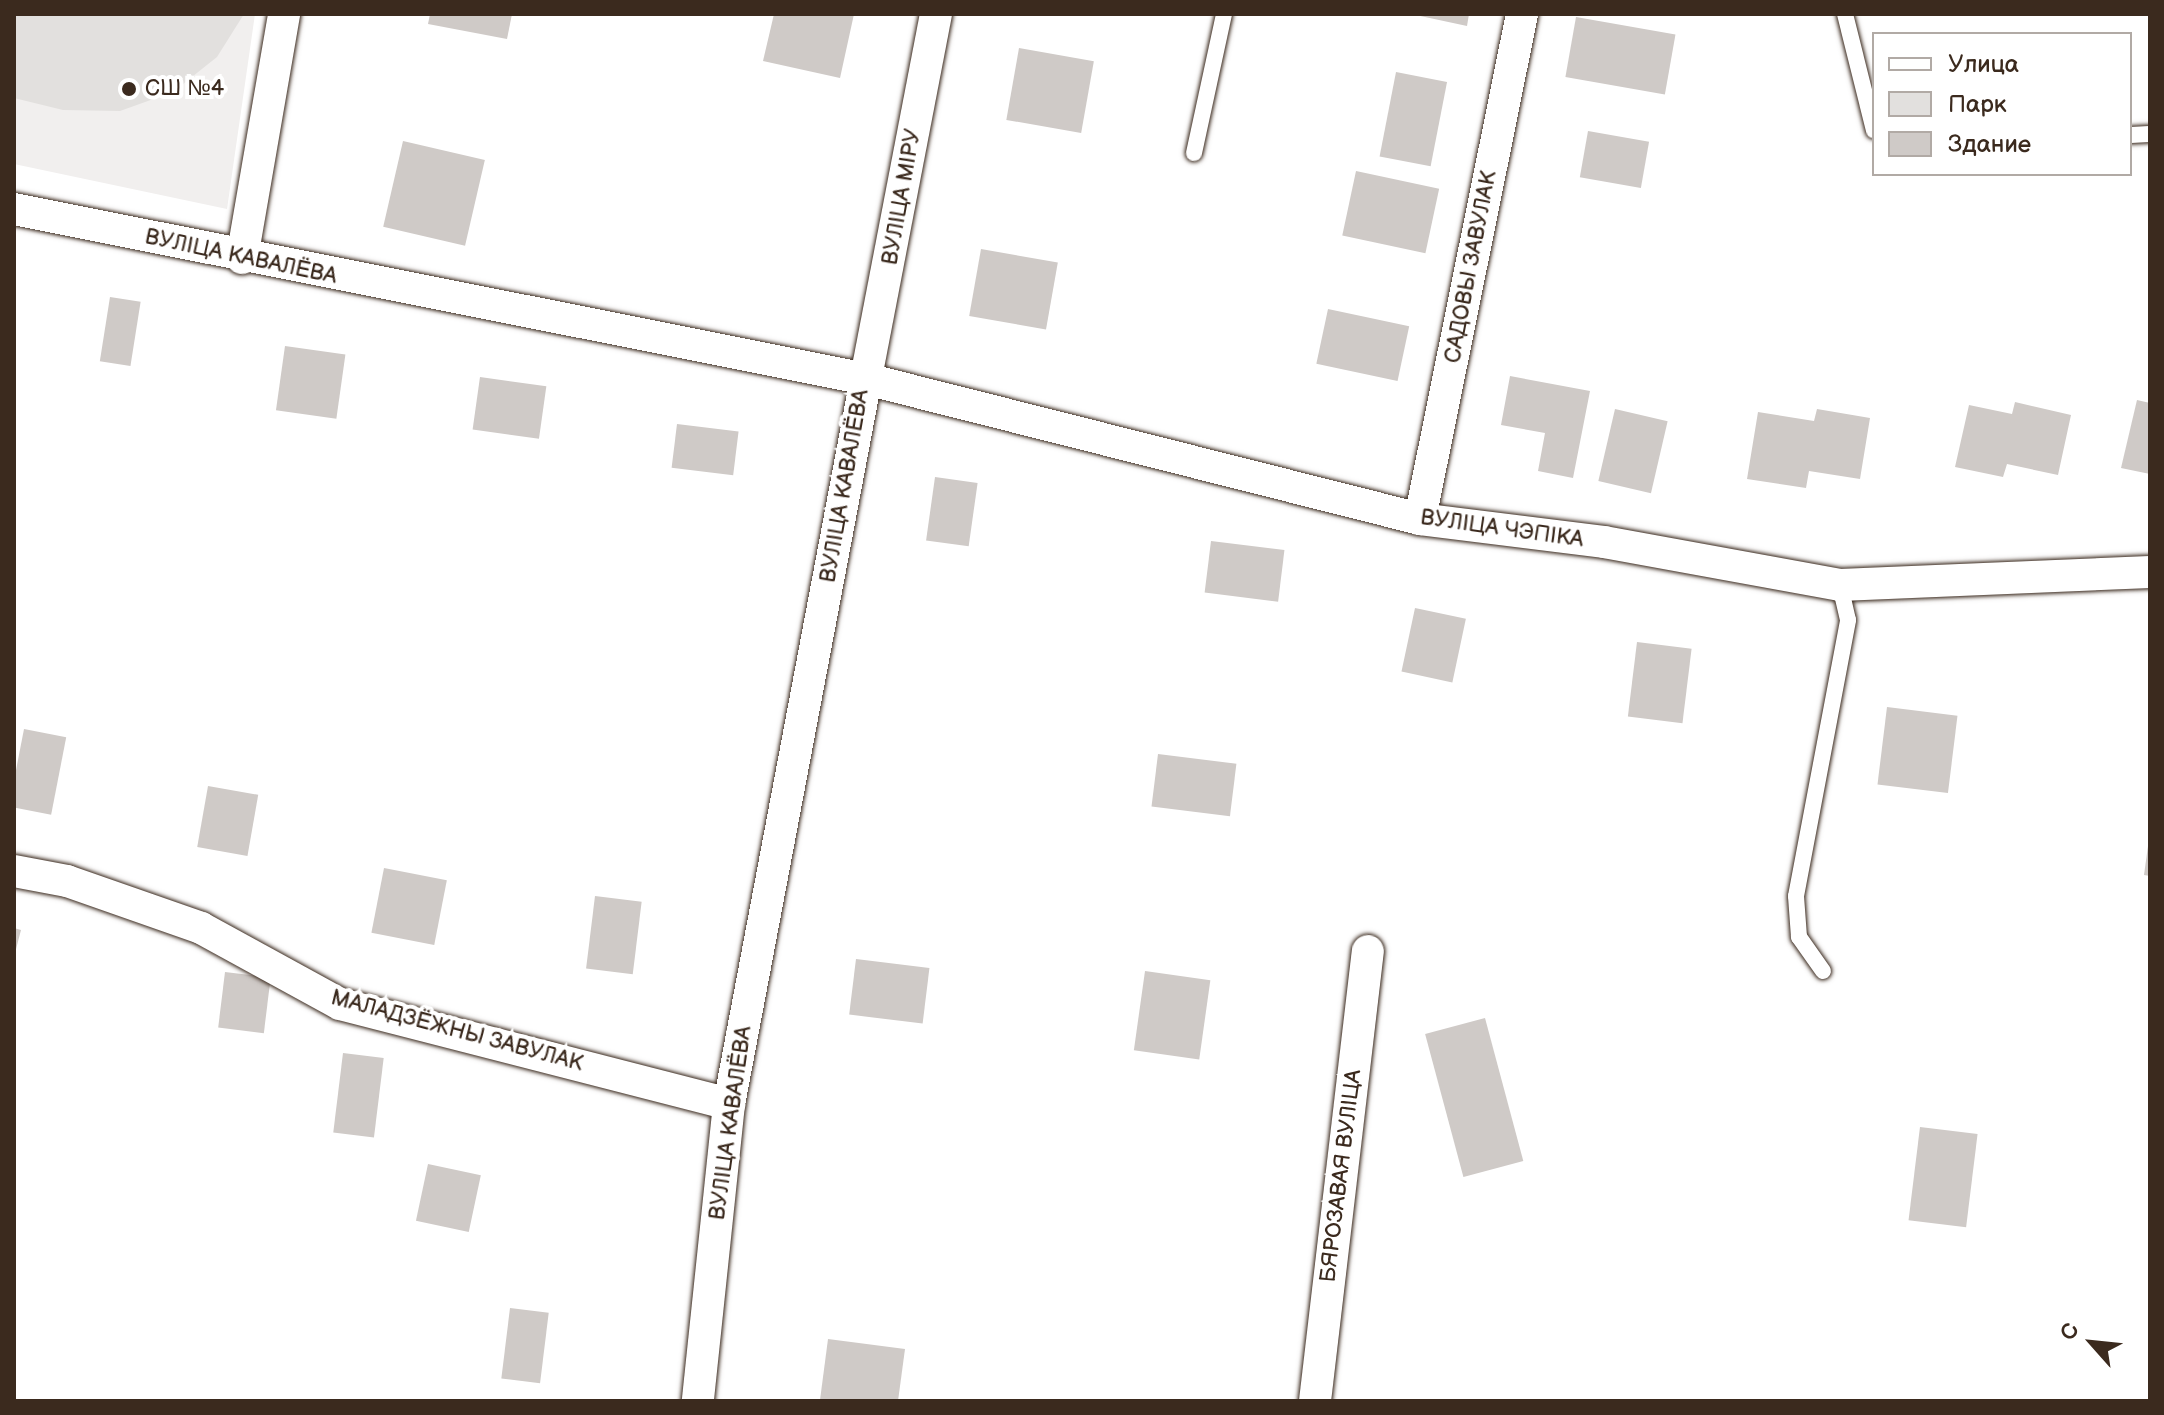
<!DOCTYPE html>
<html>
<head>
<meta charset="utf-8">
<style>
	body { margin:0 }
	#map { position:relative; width:2164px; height:1415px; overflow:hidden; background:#fff; font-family:"Balsamiq Sans",sans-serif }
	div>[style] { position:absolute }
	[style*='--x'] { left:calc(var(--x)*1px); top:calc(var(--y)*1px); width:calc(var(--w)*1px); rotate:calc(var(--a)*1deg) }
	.built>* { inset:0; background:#f1efee }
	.green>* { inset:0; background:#e2e0de }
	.building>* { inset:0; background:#cfcac7; transform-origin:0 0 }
	.roads { filter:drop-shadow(0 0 2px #3b2a1e) drop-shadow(0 0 2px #3b2a1e) }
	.lane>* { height:16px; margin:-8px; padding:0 8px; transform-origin:8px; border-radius:8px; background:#fff }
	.street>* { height:32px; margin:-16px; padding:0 16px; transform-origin:16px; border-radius:16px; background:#fff }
	.dots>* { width:22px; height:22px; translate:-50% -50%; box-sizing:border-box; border:4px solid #fff; border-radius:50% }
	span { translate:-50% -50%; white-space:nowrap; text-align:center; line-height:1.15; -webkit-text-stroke:8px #fff; paint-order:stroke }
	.poi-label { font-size:22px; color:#3b2a1e }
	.left { translate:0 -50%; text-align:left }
	.street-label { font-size:22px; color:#3b2a1e }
	.frame { position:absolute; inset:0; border:16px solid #3b2a1e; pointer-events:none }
	.legend { position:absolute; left:1872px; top:32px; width:260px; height:144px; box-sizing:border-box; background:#fff; border:2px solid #b1aaa5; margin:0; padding:10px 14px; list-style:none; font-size:24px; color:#3b2a1e }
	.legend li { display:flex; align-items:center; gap:16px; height:40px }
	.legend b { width:40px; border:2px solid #b1aaa5 }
	.north { position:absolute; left:2052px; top:1303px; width:80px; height:80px; -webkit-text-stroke:6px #fff; paint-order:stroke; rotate:297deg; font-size:22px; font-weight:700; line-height:32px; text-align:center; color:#3b2a1e }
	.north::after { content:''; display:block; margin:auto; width:28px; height:36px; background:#3b2a1e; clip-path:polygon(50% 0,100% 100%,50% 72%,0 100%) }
</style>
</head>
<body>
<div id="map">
	<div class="built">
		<div style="clip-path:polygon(14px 14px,255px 14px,227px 209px,14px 164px)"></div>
	</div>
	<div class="green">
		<div style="clip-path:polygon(14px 14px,244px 14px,217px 57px,173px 92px,120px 111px,63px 110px,14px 98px)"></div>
	</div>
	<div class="building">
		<div style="clip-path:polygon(430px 14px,512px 14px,507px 39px,428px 24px)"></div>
		<div style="clip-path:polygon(774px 14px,854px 14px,840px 78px,763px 61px)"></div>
		<div style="clip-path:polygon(1411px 14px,1469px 14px,1467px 26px)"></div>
		<div style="left:1576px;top:17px;width:101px;height:61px;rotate:10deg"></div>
		<div style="left:1019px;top:48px;width:76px;height:73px;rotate:10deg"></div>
		<div style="left:1396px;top:72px;width:52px;height:86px;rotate:11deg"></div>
		<div style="left:1588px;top:131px;width:62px;height:47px;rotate:10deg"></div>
		<div style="left:403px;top:141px;width:84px;height:88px;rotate:13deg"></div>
		<div style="left:1356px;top:171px;width:85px;height:66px;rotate:12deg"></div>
		<div style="left:981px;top:249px;width:78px;height:68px;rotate:10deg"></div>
		<div style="left:110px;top:297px;width:31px;height:65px;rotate:9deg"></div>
		<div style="left:1328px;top:309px;width:83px;height:56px;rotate:12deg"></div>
		<div style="left:285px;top:346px;width:61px;height:65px;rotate:8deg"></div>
		<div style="clip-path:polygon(1510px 376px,1590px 391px,1573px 478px,1538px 471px,1545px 433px,1501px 425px)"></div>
		<div style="left:480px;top:377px;width:67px;height:53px;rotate:8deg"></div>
		<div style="clip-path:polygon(2137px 400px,2150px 403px,2150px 474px,2121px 468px)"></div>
		<div style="clip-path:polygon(2015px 402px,2071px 415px,2058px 475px,2007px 464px,2003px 477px,1955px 467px,1969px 405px,2012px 414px)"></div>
		<div style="left:1615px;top:409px;width:54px;height:74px;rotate:13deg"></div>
		<div style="clip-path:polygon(1817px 409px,1870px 418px,1860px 479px,1809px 471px,1806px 488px,1747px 479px,1758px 412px,1814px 421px)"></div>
		<div style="left:677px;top:424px;width:62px;height:44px;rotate:7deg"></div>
		<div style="left:935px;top:477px;width:43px;height:64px;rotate:8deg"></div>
		<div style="left:1211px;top:541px;width:74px;height:52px;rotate:7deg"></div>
		<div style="left:1415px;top:608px;width:52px;height:65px;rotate:12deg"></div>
		<div style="left:1637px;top:642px;width:55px;height:75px;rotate:7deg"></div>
		<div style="left:1887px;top:707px;width:71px;height:78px;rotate:7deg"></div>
		<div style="left:24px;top:729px;width:43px;height:79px;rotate:11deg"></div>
		<div style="left:1158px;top:754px;width:79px;height:53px;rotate:7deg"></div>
		<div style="left:208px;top:786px;width:51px;height:62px;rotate:10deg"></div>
		<div style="clip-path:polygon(2148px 846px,2150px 846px,2150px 876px,2144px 875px)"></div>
		<div style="left:384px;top:868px;width:64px;height:66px;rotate:11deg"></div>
		<div style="left:595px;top:896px;width:47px;height:73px;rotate:7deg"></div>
		<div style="clip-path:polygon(14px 928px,21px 930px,15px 953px,14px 953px)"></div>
		<div style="left:856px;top:959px;width:74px;height:56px;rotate:7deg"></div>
		<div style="left:1145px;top:971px;width:66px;height:80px;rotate:8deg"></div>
		<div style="left:225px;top:972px;width:46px;height:56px;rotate:7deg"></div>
		<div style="left:1485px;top:1018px;width:148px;height:62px;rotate:75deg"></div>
		<div style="left:343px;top:1053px;width:41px;height:80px;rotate:7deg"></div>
		<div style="left:1920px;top:1127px;width:58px;height:94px;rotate:7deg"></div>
		<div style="left:428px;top:1164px;width:54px;height:58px;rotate:12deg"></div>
		<div style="left:510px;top:1308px;width:39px;height:71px;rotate:7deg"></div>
		<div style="clip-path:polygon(828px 1339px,905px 1349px,898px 1401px,820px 1400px)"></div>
	</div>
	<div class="roads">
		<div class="lane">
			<div style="--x:1845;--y:14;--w:120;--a:76"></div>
			<div style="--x:2130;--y:135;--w:20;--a:-3"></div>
			<div style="--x:1194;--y:153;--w:142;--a:-77.8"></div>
			<div style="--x:1823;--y:971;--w:42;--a:-125.2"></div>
			<div style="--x:1799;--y:937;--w:41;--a:-94.2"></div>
			<div style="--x:1796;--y:896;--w:281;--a:-79.3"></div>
			<div style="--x:1848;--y:620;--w:36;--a:-103"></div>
		</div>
		<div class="street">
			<div style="--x:936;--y:14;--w:372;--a:100.9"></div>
			<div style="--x:866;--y:379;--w:571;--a:14.18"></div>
			<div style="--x:1420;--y:519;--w:185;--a:7.1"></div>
			<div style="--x:1604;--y:542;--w:240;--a:10.3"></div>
			<div style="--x:1840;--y:585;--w:310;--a:-2.4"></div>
			<div style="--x:14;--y:209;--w:869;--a:11.28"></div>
			<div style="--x:866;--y:379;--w:738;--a:100.7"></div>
			<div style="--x:729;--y:1104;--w:299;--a:96"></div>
			<div style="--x:242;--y:258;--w:248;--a:-80.2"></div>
			<div style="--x:1420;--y:519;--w:515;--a:-78.58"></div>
			<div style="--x:14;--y:871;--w:54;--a:10.7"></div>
			<div style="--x:67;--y:881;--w:142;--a:19.3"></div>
			<div style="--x:201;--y:928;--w:158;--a:28.7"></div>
			<div style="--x:340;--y:1004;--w:402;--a:14.4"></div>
			<div style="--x:1315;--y:1401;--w:453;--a:-83.3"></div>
		</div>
	</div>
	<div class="dots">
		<div style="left:129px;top:89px;background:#3b2a1e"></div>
	</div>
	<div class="poi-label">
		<span class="left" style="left:145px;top:89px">СШ №4</span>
	</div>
	<div class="street-label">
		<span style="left:902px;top:197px;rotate:-80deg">ВУЛІЦА МІРУ</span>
		<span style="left:241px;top:257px;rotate:12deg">ВУЛІЦА КАВАЛЁВА</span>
		<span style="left:1471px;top:267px;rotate:-79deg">САДОВЫ ЗАВУЛАК</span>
		<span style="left:845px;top:486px;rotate:-80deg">ВУЛІЦА КАВАЛЁВА</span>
		<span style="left:1502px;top:529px;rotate:8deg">ВУЛІЦА ЧЭПІКА</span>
		<span style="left:457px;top:1031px;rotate:15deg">МАЛАДЗЁЖНЫ ЗАВУЛАК</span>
		<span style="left:731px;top:1123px;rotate:-82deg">ВУЛІЦА КАВАЛЁВА</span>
		<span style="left:1341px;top:1176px;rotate:-83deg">БЯРОЗАВАЯ ВУЛІЦА</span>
	</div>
	<div class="frame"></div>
	<ul class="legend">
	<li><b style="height:10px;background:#fff"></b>Улица</li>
	<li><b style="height:22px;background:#e2e0de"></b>Парк</li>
	<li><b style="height:22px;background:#cfcac7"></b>Здание</li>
	</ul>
	<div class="north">С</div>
</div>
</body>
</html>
